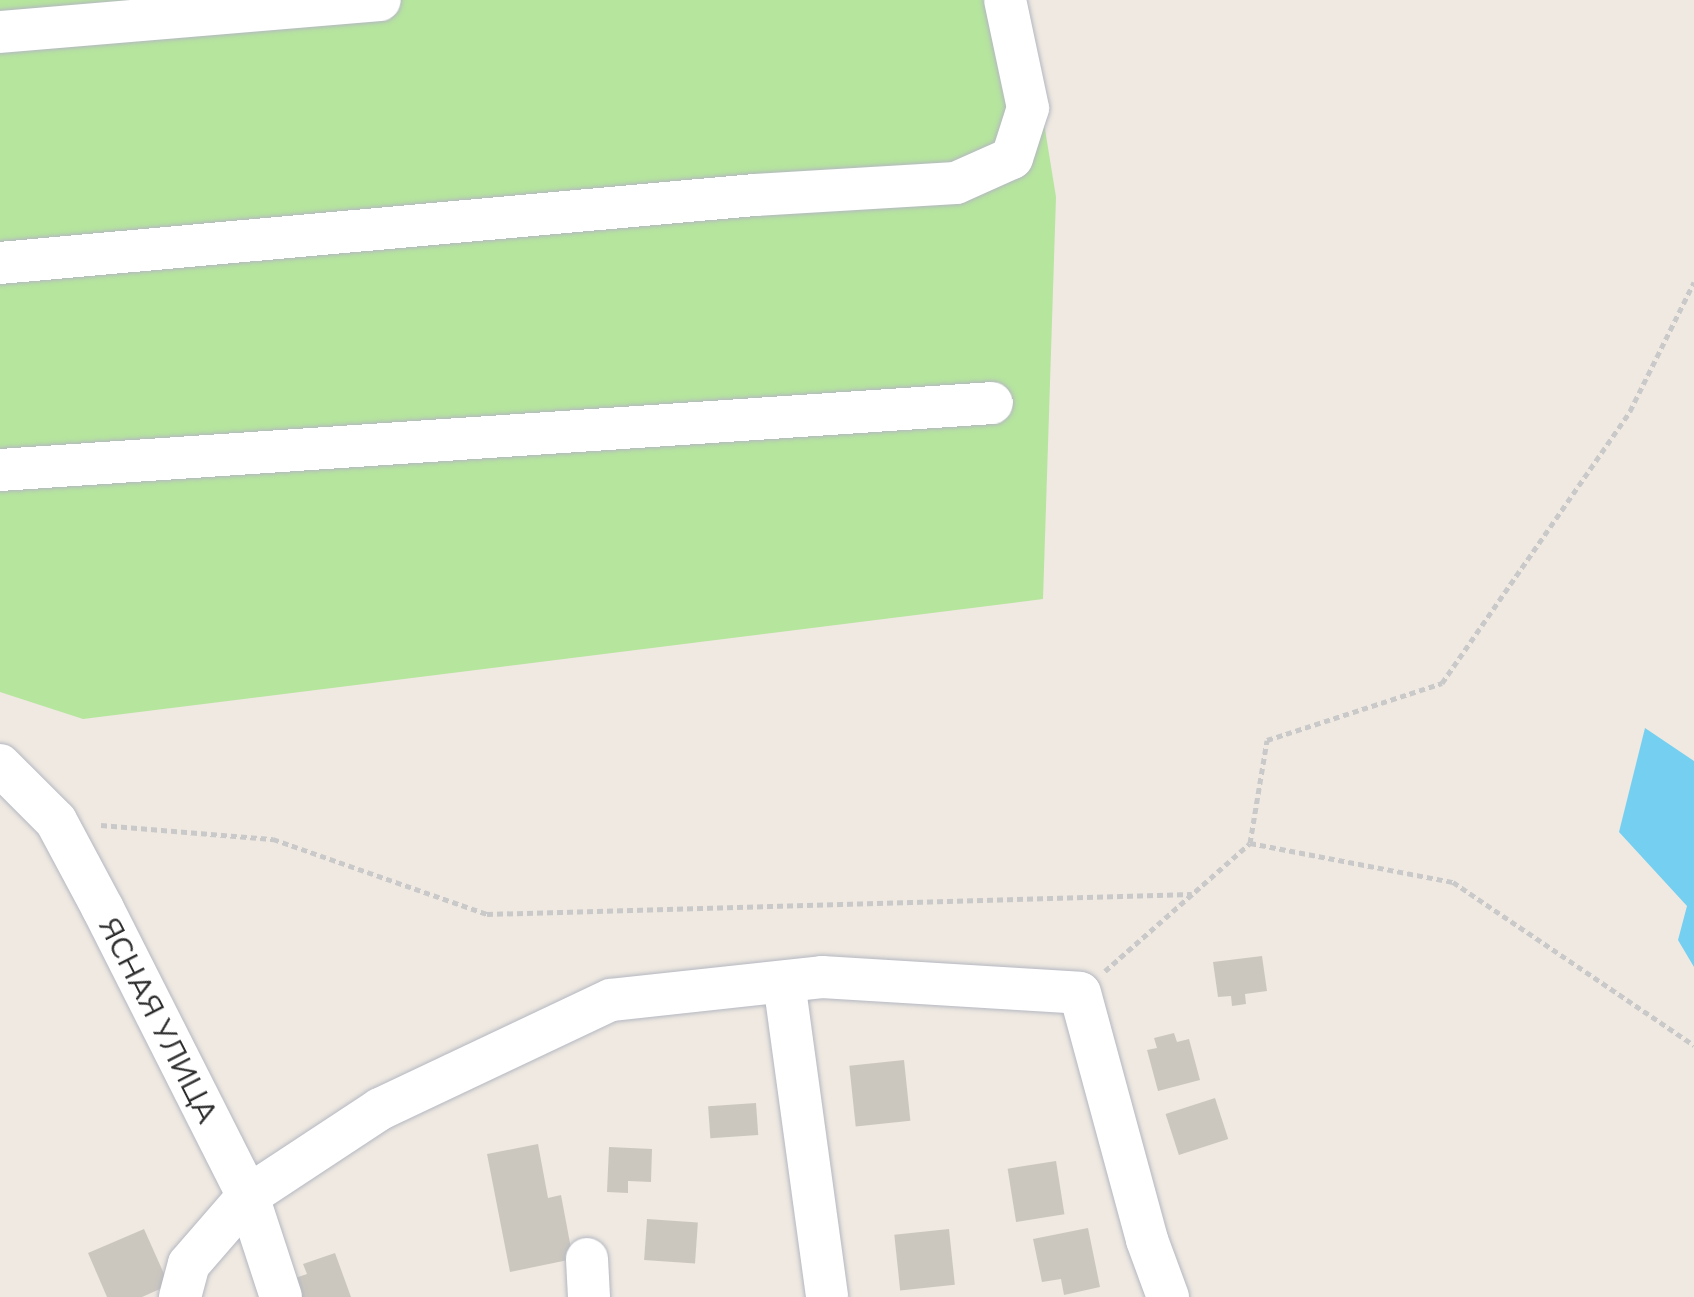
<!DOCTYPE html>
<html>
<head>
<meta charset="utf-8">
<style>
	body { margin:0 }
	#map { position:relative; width:1694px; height:1297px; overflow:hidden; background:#efe9e1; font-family:Mulish,sans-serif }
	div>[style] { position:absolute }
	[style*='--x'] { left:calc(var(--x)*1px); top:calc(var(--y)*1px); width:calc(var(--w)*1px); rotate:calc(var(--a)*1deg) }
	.green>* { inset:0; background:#b6e59e }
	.water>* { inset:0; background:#75cff0 }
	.building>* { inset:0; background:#cbc7bf; transform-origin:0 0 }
	.path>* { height:5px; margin-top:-2.5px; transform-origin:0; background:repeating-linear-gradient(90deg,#c9c9c9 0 6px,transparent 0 10px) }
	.roads { filter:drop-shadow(0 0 2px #b4b7c1) drop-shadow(0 0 2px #b4b7c1) }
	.minor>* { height:42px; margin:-21px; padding:0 21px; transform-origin:21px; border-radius:21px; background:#fff }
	span { translate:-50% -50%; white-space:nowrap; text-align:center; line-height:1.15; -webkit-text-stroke:6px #fff; paint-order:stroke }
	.street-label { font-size:30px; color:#2e2e2e }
</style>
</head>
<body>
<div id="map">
	<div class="green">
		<div style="clip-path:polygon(0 0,1024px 0,1056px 197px,1043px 599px,83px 719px,0 692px)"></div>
	</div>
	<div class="water">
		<div style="clip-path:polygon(1645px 728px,1694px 761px,1694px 967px,1678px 940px,1687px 906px,1619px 832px)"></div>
	</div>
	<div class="building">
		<div style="clip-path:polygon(1262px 956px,1267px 991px,1245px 994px,1246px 1004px,1232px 1006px,1231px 996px,1218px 997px,1213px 962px)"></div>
		<div style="clip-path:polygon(1174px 1033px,1177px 1042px,1189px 1039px,1200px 1080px,1158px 1091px,1147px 1050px,1157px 1048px,1154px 1038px)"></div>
		<div style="left:904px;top:1060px;width:61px;height:55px;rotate:84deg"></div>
		<div style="left:1215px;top:1098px;width:43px;height:52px;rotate:72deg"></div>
		<div style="left:756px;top:1103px;width:32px;height:48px;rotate:86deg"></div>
		<div style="clip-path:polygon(538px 1144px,548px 1198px,561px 1195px,573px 1259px,510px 1272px,487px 1154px)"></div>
		<div style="clip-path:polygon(609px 1147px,652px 1149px,651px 1182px,628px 1181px,628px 1193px,607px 1192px)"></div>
		<div style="left:1056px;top:1161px;width:54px;height:49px;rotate:81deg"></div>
		<div style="left:647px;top:1219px;width:51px;height:41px;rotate:4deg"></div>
		<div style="clip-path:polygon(1088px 1228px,1100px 1287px,1064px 1295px,1061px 1279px,1042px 1282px,1033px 1239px)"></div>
		<div style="clip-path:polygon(144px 1229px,169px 1285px,142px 1297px,107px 1297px,88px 1253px)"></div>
		<div style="left:949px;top:1229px;width:56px;height:55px;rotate:84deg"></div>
		<div style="clip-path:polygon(335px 1253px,351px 1297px,298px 1297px,292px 1279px,307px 1274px,303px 1264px)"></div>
	</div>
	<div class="path">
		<div style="--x:101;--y:825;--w:173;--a:4.7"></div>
		<div style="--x:273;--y:839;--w:227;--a:19.3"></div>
		<div style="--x:487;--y:914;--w:705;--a:-1.62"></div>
		<div style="--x:1250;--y:843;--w:104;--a:-80.6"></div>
		<div style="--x:1267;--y:740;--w:184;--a:-18"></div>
		<div style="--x:1442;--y:683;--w:331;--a:-55.3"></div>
		<div style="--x:1630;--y:411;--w:144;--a:-63.6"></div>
		<div style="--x:1105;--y:971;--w:193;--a:-41.4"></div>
		<div style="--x:1250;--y:843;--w:207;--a:10.9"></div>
		<div style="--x:1453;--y:882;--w:291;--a:34.1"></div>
	</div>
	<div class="roads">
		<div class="minor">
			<div style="--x:0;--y:32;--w:381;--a:-4.8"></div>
			<div style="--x:0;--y:263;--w:758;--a:-5.15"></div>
			<div style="--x:755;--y:195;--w:201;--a:-3.4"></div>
			<div style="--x:956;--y:183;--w:61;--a:-24.1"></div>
			<div style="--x:1012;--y:158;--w:52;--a:-72.3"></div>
			<div style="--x:1028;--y:108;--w:110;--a:-102"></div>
			<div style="--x:0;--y:470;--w:994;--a:-3.86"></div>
			<div style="--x:0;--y:765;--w:79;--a:45"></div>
			<div style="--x:56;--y:821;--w:100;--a:61.9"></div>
			<div style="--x:103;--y:909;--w:322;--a:63.2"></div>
			<div style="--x:248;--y:1196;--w:106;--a:71.9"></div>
			<div style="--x:784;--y:982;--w:318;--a:82.2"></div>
			<div style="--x:587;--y:1259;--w:38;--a:87"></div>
			<div style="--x:180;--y:1297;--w:34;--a:-75"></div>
			<div style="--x:189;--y:1264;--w:90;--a:-49.1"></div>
			<div style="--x:248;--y:1196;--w:158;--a:-33.4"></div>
			<div style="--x:380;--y:1109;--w:255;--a:-25.3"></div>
			<div style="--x:611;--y:1000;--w:212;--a:-6.2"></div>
			<div style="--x:822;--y:977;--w:258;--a:3.5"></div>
			<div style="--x:1080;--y:993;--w:256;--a:74.8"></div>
			<div style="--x:1147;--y:1240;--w:61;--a:69.8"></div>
		</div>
	</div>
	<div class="street-label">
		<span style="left:159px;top:1020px;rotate:63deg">ЯСНАЯ УЛИЦА</span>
	</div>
</div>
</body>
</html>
